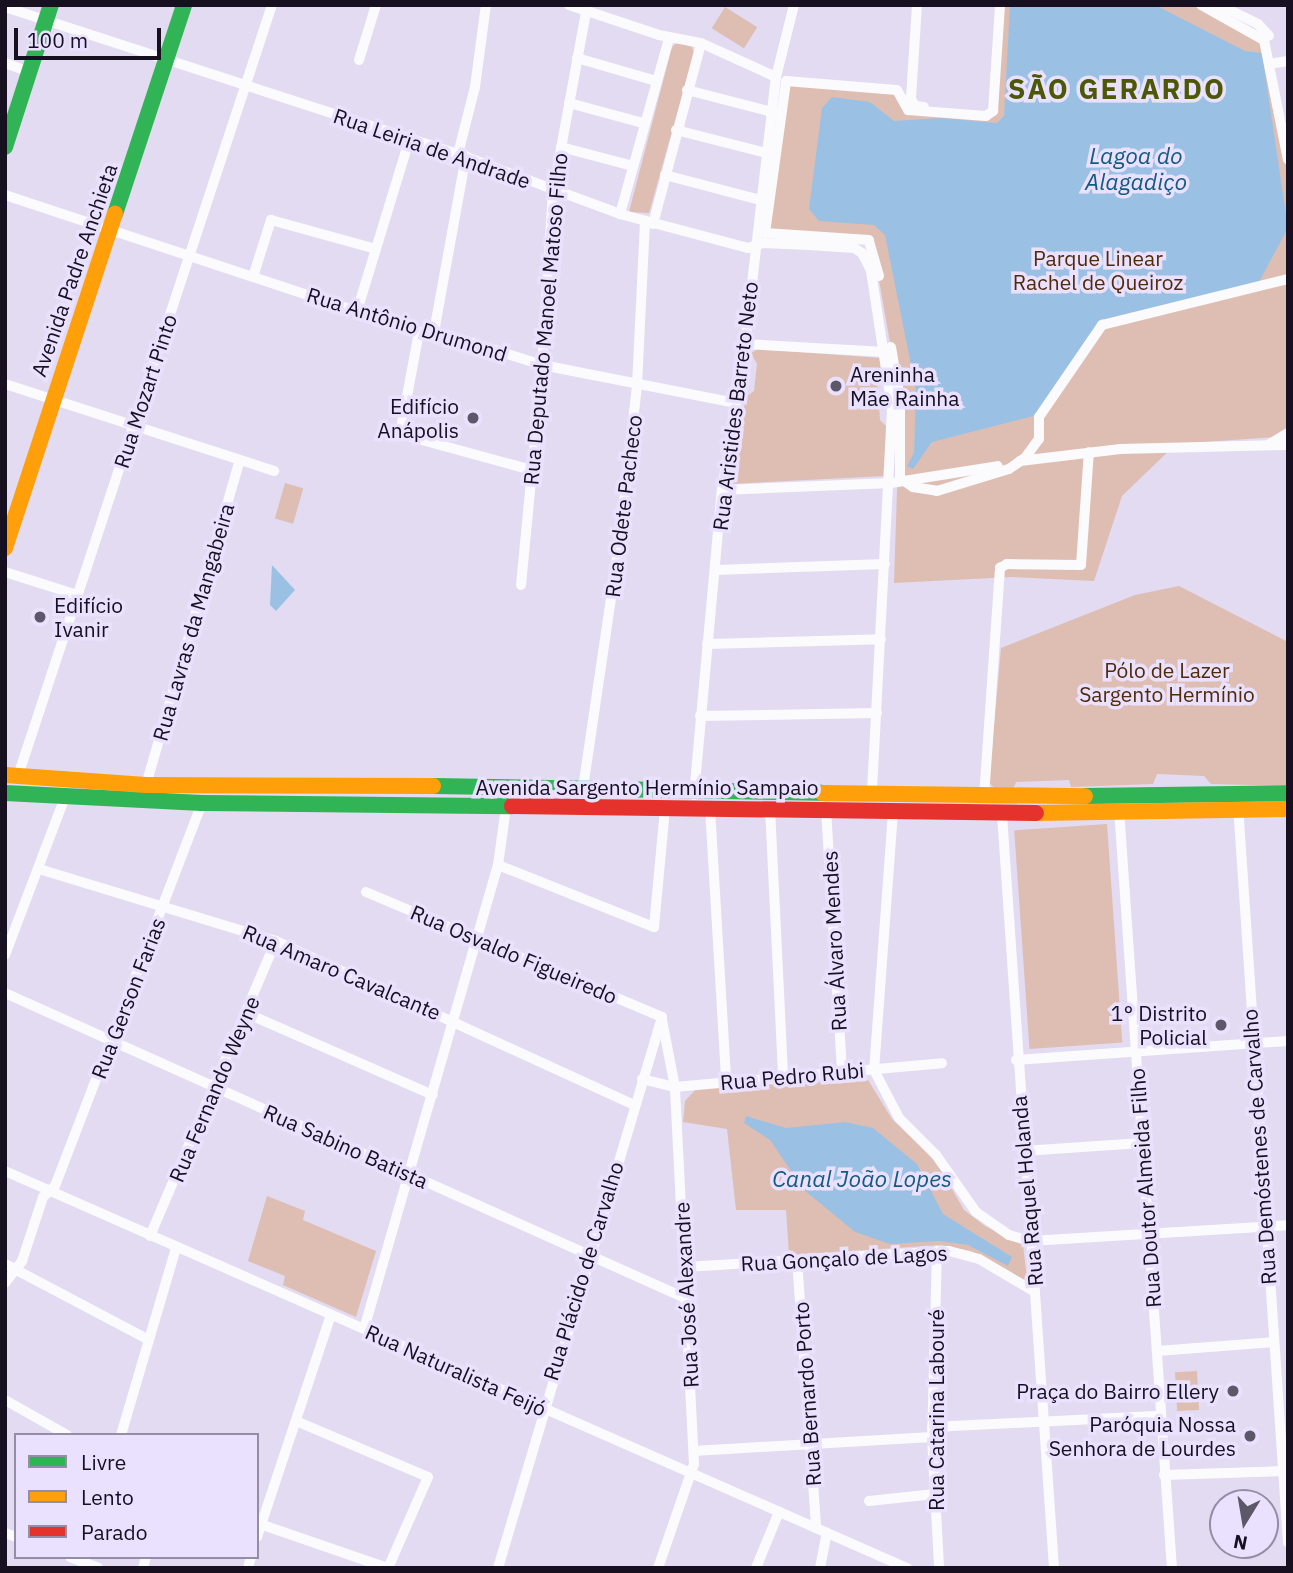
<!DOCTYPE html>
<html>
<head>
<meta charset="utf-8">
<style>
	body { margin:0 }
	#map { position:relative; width:1293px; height:1573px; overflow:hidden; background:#e2dbf1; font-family:"IBM Plex Sans",sans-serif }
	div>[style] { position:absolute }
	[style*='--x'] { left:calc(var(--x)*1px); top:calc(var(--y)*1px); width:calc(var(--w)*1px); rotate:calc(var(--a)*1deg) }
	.green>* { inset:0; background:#debeb2; transform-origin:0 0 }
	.water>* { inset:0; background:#9ac1e4 }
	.street>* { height:10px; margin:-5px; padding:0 5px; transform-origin:5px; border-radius:5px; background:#fbfafd }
	.fast>* { height:16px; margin:-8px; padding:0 8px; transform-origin:8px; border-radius:8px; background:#30b455 }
	.slow>* { height:16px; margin:-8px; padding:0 8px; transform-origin:8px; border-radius:8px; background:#ff9f0a }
	.jam>* { height:16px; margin:-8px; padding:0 8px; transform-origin:8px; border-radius:8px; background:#e5322d }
	.dots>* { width:19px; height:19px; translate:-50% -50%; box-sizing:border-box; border:4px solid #eae1ff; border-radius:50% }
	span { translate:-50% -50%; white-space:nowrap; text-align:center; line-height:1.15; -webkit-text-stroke:7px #eae1ff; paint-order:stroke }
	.street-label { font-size:21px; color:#161021 }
	.park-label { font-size:21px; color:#4f2b0a }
	.poi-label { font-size:21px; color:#161021 }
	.left { translate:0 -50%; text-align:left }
	.right { translate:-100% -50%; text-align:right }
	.water-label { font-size:23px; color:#145b82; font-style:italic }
	.district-label { font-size:28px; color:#4c5805; font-weight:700; letter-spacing:2px }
	.frame { position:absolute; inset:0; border:7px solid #161021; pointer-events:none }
	.legend { position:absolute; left:14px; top:1433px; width:245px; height:126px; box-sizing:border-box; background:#eae1ff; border:2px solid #958da6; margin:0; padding:9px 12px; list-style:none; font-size:21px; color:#161021 }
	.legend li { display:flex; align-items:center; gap:14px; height:35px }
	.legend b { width:35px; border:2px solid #958da6 }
	.north { position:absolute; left:1209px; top:1489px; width:70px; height:70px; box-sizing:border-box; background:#eae1ff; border:2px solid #958da6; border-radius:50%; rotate:191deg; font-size:19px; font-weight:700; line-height:28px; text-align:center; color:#161021 }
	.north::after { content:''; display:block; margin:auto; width:24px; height:32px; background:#5d576a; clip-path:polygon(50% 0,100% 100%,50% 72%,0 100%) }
	.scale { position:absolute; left:14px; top:28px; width:147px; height:32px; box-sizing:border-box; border:4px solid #161021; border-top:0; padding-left:9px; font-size:21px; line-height:24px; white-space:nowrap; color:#161021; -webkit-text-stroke:5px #eae1ff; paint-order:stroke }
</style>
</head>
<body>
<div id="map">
	<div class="green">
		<div style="clip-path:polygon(1000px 5px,1201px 5px,1260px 34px,1288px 160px,1288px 436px,1176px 444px,1122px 496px,1094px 581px,1011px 577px,894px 583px,900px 399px,873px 246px,765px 228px,785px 84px,897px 90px,901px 103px,989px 115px)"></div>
		<div style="left:725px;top:7px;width:38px;height:25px;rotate:32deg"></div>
		<div style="clip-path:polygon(678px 42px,692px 47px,694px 53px,649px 213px,629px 212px,672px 47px)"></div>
		<div style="clip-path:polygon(758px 349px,880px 358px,883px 376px,877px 379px,880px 420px,887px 427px,885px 476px,730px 484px,746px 397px,754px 391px,757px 364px,751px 353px)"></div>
		<div style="left:285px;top:483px;width:19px;height:37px;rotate:16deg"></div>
		<div style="clip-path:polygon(1179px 586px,1288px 642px,1288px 786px,1211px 784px,1204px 776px,1157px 774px,1153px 784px,1071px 787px,1069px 780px,1016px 782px,1013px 790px,997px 790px,989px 783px,1001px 648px,1135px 595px)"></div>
		<div style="left:1107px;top:824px;width:219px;height:93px;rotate:86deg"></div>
		<div style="clip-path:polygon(868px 1080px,892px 1119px,936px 1161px,964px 1210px,985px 1226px,1023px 1245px,1027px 1278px,1024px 1280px,971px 1251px,941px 1245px,789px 1255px,786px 1210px,736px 1210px,727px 1129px,683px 1122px,685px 1101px,697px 1088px)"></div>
		<div style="clip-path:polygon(267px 1196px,305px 1211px,303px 1220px,376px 1251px,356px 1317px,283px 1285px,285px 1276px,248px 1261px)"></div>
		<div style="left:1197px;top:1371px;width:39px;height:22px;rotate:87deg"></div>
	</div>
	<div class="water">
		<div style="clip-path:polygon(1010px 5px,1155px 5px,1245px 51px,1262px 53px,1288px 228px,1259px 282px,1101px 320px,1034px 416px,932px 442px,913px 469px,907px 466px,914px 453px,916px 390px,885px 235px,874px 225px,819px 221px,809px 209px,822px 108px,832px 97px,870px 102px,894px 121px,941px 118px,997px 123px,1004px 116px)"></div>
		<div style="clip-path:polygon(272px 565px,295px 590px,276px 611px,270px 605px)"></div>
		<div style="clip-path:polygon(746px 1116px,786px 1128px,845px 1122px,873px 1128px,917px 1164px,943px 1214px,1012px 1257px,1008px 1266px,968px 1245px,939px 1241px,890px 1244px,855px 1232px,804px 1190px,770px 1140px,744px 1123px)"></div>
	</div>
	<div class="street">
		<div style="--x:569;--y:5;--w:95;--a:18.4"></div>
		<div style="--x:659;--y:35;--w:43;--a:10.8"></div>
		<div style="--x:701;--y:43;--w:82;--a:24.4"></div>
		<div style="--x:917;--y:5;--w:94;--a:93.7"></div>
		<div style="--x:911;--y:99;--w:8;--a:60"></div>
		<div style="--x:915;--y:106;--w:9;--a:6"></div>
		<div style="--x:1201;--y:5;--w:72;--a:29.1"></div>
		<div style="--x:1264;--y:40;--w:122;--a:78.7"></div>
		<div style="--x:1219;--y:5;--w:43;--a:26"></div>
		<div style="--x:1258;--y:24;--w:16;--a:47"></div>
		<div style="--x:5;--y:7;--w:476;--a:18"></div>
		<div style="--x:458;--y:154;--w:173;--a:20.3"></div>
		<div style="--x:620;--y:214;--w:132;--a:14.9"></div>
		<div style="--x:748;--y:248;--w:16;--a:-18"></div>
		<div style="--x:763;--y:243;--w:46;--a:2.5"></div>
		<div style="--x:809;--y:245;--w:45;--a:3.8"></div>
		<div style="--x:854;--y:248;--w:9;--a:32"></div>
		<div style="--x:862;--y:253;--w:20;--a:63"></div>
		<div style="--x:871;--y:271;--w:140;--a:81.3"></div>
		<div style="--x:892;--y:409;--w:386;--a:93"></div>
		<div style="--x:577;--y:58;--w:82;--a:16.2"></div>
		<div style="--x:359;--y:60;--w:58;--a:-72.8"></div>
		<div style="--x:5;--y:63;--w:27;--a:20"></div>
		<div style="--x:1275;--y:63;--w:13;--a:-9"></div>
		<div style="--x:687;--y:90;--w:88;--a:14.5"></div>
		<div style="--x:569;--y:103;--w:77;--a:15.1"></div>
		<div style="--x:676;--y:130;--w:93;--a:14.3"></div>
		<div style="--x:561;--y:147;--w:74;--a:14.8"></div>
		<div style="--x:458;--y:154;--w:69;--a:-75.8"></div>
		<div style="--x:475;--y:87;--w:83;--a:-82.4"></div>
		<div style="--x:665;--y:175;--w:98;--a:14.7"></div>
		<div style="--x:5;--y:195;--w:436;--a:18.3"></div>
		<div style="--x:419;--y:332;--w:28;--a:6"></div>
		<div style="--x:447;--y:335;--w:100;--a:17.5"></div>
		<div style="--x:542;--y:365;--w:198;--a:11.1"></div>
		<div style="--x:620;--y:214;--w:183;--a:-74.4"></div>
		<div style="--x:653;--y:224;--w:187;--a:-75.1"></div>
		<div style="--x:879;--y:276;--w:37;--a:-106"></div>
		<div style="--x:869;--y:240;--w:104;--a:-176.1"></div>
		<div style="--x:765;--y:233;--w:153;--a:-82.1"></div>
		<div style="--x:786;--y:81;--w:111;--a:4.6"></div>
		<div style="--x:897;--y:90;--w:23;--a:61"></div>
		<div style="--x:908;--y:110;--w:78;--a:4.4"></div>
		<div style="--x:986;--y:116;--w:9;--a:-36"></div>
		<div style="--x:993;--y:111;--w:106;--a:-86.2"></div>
		<div style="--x:253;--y:277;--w:60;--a:-72.5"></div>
		<div style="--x:271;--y:220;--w:109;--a:15.4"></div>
		<div style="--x:357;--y:311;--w:181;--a:-73"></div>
		<div style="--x:419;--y:332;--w:104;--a:100.6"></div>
		<div style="--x:400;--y:434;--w:137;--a:15.3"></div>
		<div style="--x:434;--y:332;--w:179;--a:-79.7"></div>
		<div style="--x:745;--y:344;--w:140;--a:3.3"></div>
		<div style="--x:891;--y:347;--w:53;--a:80.2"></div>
		<div style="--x:900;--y:399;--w:79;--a:90"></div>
		<div style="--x:900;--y:478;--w:16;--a:35"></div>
		<div style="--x:913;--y:487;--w:24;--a:9"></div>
		<div style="--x:937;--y:491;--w:75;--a:-17"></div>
		<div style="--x:1009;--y:469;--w:19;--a:-35"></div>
		<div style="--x:1025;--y:458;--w:24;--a:-54"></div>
		<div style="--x:1039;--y:439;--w:22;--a:-90"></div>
		<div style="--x:1039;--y:417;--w:112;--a:-55.6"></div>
		<div style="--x:1102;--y:325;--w:192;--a:-13.9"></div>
		<div style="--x:5;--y:384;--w:283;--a:17.9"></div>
		<div style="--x:1268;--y:445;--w:23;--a:-31"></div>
		<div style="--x:1020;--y:461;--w:101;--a:-6.8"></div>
		<div style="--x:1120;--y:449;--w:168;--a:-1.4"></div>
		<div style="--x:722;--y:490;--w:169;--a:-2.4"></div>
		<div style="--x:891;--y:483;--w:108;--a:-9"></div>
		<div style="--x:715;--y:570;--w:170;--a:-2"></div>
		<div style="--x:5;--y:572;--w:76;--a:17.7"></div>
		<div style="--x:521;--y:585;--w:221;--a:-84.5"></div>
		<div style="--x:542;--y:365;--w:173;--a:-86.4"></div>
		<div style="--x:553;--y:192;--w:183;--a:-79.6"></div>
		<div style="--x:707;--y:644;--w:174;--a:-1.6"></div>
		<div style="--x:700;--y:716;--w:177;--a:-1"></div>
		<div style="--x:18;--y:776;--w:812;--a:-71.77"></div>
		<div style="--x:146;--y:785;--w:338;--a:-73.9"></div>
		<div style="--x:583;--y:788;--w:254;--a:-81.6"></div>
		<div style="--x:620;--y:537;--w:153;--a:-83.6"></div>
		<div style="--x:637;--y:385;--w:164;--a:-87.2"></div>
		<div style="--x:694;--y:795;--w:306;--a:-84.8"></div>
		<div style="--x:722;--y:490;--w:148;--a:-81"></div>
		<div style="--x:745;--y:344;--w:269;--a:-83.4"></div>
		<div style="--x:776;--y:77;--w:74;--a:-76"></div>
		<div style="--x:984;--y:797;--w:230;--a:-86"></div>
		<div style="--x:1000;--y:568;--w:8;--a:-30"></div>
		<div style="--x:1007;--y:564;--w:74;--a:0.8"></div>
		<div style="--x:1081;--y:565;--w:113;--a:-86"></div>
		<div style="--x:1238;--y:805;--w:739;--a:86.12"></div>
		<div style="--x:710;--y:808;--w:273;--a:86.6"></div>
		<div style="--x:770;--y:808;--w:269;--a:87.2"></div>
		<div style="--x:826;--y:809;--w:263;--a:86.5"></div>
		<div style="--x:1119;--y:809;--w:761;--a:86.01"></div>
		<div style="--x:893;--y:812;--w:259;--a:94.2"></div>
		<div style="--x:874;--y:1070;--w:54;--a:62.5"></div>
		<div style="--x:899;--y:1118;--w:52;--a:45"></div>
		<div style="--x:936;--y:1155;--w:70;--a:54.9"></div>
		<div style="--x:976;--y:1212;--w:40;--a:34.9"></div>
		<div style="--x:1009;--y:1235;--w:22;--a:16"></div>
		<div style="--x:1030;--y:1241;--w:258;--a:-3.5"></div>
		<div style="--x:1002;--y:815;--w:755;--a:86.05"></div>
		<div style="--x:498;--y:865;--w:168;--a:21.7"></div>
		<div style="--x:654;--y:927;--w:120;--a:-84.7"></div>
		<div style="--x:39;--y:869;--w:248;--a:16.9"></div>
		<div style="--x:276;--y:941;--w:394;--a:24.6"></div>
		<div style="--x:366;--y:892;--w:321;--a:22.9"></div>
		<div style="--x:5;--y:955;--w:169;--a:-69.2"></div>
		<div style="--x:5;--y:993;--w:748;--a:24.16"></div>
		<div style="--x:246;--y:1013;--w:204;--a:23.7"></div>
		<div style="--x:1016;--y:1060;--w:273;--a:-4"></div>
		<div style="--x:642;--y:1079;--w:34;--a:14"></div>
		<div style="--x:675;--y:1087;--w:268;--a:-5.1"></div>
		<div style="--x:1023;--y:1151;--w:119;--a:-3.8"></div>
		<div style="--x:5;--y:1171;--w:986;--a:23.76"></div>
		<div style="--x:150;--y:1236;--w:321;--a:-66.9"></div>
		<div style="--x:937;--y:1251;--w:186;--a:91.5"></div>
		<div style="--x:932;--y:1437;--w:131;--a:86.9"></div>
		<div style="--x:797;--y:1260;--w:269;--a:85.9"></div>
		<div style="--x:5;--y:1264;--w:161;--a:27.8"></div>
		<div style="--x:685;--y:1267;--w:264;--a:-3.5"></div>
		<div style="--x:949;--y:1251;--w:31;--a:15"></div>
		<div style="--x:979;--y:1259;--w:65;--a:30.5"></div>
		<div style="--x:5;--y:1283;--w:28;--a:-52"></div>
		<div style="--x:22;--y:1261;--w:67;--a:-71.8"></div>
		<div style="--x:43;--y:1197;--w:16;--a:-43"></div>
		<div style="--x:55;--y:1186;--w:410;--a:-69"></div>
		<div style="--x:364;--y:1329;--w:483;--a:-73.9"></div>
		<div style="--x:498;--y:865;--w:80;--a:-82.1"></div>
		<div style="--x:1157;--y:1351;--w:116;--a:-4.4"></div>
		<div style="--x:5;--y:1400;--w:71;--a:29.4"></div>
		<div style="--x:296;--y:1421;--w:143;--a:23"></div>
		<div style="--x:428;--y:1477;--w:99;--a:113.7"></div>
		<div style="--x:932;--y:1427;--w:228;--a:-2.8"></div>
		<div style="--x:121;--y:1435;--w:195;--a:-73.6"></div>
		<div style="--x:694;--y:1451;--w:238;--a:-3.4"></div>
		<div style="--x:1164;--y:1475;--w:119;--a:-1.9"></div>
		<div style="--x:869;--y:1501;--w:66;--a:-6.1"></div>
		<div style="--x:257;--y:1523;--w:139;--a:19"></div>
		<div style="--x:5;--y:1533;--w:12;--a:20"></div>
		<div style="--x:257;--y:1537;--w:234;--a:-71.6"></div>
		<div style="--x:70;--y:1557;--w:30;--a:21"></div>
		<div style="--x:143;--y:1568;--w:11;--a:-75"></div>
		<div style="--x:248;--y:1568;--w:11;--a:-75"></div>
		<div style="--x:498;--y:1568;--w:575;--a:-73.42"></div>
		<div style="--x:658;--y:1568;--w:110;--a:-70.9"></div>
		<div style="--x:694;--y:1464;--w:377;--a:-92.9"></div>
		<div style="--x:675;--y:1087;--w:68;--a:-101"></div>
		<div style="--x:756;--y:1568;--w:61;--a:-67.7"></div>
		<div style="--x:820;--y:1568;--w:36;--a:-79"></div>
	</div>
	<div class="fast">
		<div style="--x:5;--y:147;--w:149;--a:-72.1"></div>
		<div style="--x:115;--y:214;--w:220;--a:-71.7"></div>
		<div style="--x:433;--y:786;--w:389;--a:1"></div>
		<div style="--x:5;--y:793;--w:197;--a:2.9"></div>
		<div style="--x:202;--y:803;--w:310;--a:0.6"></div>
		<div style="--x:1085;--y:796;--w:203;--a:-0.8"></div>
	</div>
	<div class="slow">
		<div style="--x:5;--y:548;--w:352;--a:-71.8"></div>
		<div style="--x:5;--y:775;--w:141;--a:4.1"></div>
		<div style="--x:146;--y:785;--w:287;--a:0.2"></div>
		<div style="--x:822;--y:793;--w:263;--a:0.7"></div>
		<div style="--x:1036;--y:813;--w:252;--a:-0.9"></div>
	</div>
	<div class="jam">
		<div style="--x:512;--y:806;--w:524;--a:0.77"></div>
	</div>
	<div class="dots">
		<div style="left:836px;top:386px;background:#5d576a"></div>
		<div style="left:473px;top:418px;background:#5d576a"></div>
		<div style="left:40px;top:617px;background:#5d576a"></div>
		<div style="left:1221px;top:1025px;background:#5d576a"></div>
		<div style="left:1233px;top:1391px;background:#5d576a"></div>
		<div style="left:1250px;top:1436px;background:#5d576a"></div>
	</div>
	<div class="street-label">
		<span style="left:432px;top:148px;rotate:19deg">Rua Leiria de Andrade</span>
		<span style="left:74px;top:270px;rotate:-71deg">Avenida Padre Anchieta</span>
		<span style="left:545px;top:319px;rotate:-85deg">Rua Deputado Manoel Matoso Filho</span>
		<span style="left:407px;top:324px;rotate:17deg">Rua Antônio Drumond</span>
		<span style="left:145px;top:391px;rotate:-72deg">Rua Mozart Pinto</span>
		<span style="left:735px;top:406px;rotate:-83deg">Rua Aristides Barreto Neto</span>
		<span style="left:623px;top:506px;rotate:-83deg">Rua Odete Pacheco</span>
		<span style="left:193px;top:622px;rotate:-74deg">Rua Lavras da Mangabeira</span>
		<span style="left:647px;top:787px">Avenida Sargento Hermínio Sampaio</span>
		<span style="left:834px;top:941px;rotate:-93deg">Rua Álvaro Mendes</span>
		<span style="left:514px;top:954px;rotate:23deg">Rua Osvaldo Figueiredo</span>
		<span style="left:342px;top:972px;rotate:23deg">Rua Amaro Cavalcante</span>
		<span style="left:128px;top:998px;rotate:-69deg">Rua Gerson Farias</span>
		<span style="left:792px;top:1076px;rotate:-5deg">Rua Pedro Rubi</span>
		<span style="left:214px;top:1089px;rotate:-67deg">Rua Fernando Weyne</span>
		<span style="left:346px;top:1146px;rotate:24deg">Rua Sabino Batista</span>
		<span style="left:1259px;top:1147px;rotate:-94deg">Rua Demóstenes de Carvalho</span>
		<span style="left:1145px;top:1188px;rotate:-94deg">Rua Doutor Almeida Filho</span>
		<span style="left:1027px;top:1191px;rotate:-95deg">Rua Raquel Holanda</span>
		<span style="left:844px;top:1258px;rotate:-3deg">Rua Gonçalo de Lagos</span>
		<span style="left:583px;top:1271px;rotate:-73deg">Rua Plácido de Carvalho</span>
		<span style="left:686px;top:1295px;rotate:-93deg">Rua José Alexandre</span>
		<span style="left:456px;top:1370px;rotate:24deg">Rua Naturalista Feijó</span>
		<span style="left:807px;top:1394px;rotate:-94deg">Rua Bernardo Porto</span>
		<span style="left:936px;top:1410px;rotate:-90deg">Rua Catarina Labouré</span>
	</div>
	<div class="park-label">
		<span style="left:1098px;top:270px">Parque Linear<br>Rachel de Queiroz</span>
		<span style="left:1167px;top:682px">Pólo de Lazer<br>Sargento Hermínio</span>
	</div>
	<div class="poi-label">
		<span class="left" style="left:850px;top:386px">Areninha<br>Mãe Rainha</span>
		<span class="right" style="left:459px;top:418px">Edifício<br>Anápolis</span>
		<span class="left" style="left:54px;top:617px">Edifício<br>Ivanir</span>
		<span class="right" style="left:1207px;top:1025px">1° Distrito<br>Policial</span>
		<span class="right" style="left:1219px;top:1391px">Praça do Bairro Ellery</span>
		<span class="right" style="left:1236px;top:1436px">Paróquia Nossa<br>Senhora de Lourdes</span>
	</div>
	<div class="water-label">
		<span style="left:1136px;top:168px">Lagoa do<br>Alagadiço</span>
		<span style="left:862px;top:1178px">Canal João Lopes</span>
	</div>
	<div class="district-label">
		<span style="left:1117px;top:89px">SÃO GERARDO</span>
	</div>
	<div class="frame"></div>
	<ul class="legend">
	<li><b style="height:9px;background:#30b455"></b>Livre</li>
	<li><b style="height:9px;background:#ff9f0a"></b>Lento</li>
	<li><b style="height:9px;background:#e5322d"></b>Parado</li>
	</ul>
	<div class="north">N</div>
	<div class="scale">100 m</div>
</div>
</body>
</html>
